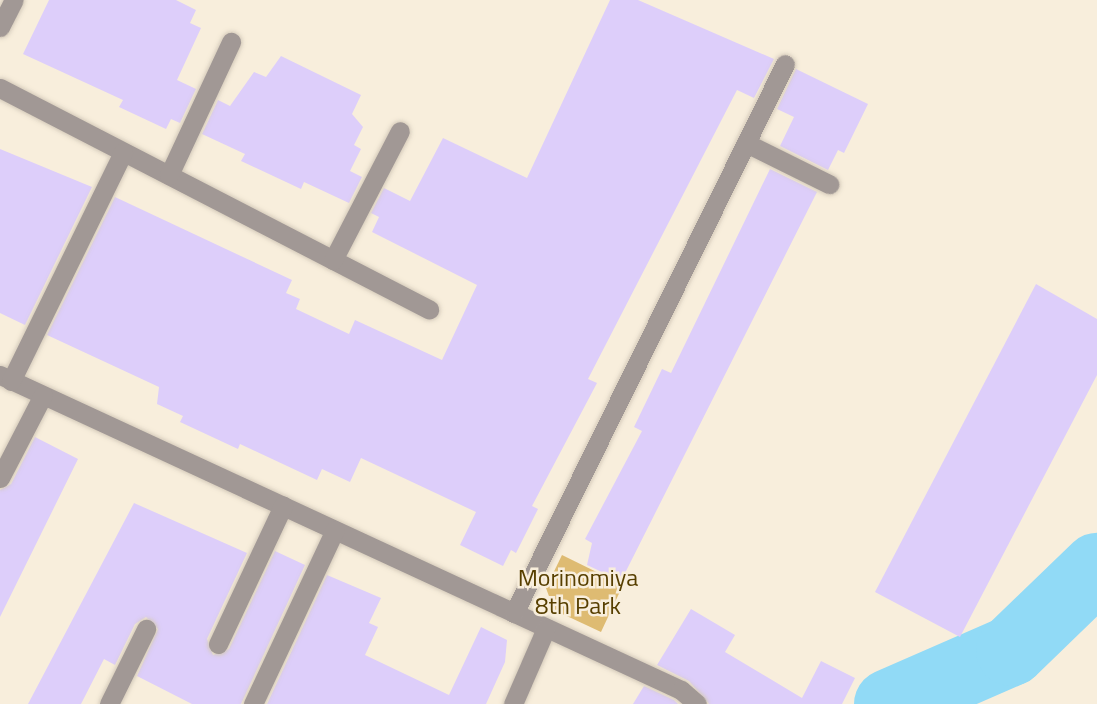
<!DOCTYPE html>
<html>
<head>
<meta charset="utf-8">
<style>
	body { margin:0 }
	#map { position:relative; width:1097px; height:704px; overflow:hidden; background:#f8eedc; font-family:"Titillium Web",sans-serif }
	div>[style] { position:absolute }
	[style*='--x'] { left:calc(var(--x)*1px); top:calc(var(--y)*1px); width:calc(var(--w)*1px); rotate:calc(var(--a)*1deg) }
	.green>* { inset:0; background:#debb72 }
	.river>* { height:70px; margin:-35px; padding:0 35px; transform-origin:35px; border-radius:35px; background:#91daf6 }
	.building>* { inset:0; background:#ddcefa }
	.roads { filter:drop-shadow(0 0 2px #d4caba) drop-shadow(0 0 2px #d4caba) }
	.minor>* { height:19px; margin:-9.5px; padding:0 9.5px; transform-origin:9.5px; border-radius:9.5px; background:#a19895 }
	span { translate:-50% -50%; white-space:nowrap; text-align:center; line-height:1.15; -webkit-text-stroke:5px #f8eedc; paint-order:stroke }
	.park-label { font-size:24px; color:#573f00 }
</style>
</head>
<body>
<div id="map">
	<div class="green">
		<div style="clip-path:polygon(562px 555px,623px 585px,601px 632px,554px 610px,546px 588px)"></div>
	</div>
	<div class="river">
		<div style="--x:889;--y:704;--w:133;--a:-23.5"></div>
		<div style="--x:1011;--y:651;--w:120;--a:-44"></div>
	</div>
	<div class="building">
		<div style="clip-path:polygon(49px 0,176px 0,196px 10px,190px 23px,201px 28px,177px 80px,196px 89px,180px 123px,171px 119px,166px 129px,119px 107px,123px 100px,23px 54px)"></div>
		<div style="clip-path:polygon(610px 0,638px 0,774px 59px,754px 98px,737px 90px,588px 379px,597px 383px,532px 506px,538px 509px,516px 553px,511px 550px,503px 566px,460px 545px,476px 512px,361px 458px,350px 482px,322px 469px,317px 480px,240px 444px,238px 449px,180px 422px,183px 416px,157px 404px,159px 387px,47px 335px,115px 197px,292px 280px,286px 293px,300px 299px,296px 309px,349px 334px,355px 320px,442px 360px,477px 285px,372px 232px,379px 217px,371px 213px,384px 188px,410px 201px,443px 138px,527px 178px)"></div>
		<div style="clip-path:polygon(281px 56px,361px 95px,352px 114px,363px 127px,354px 145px,361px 149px,350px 171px,362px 177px,349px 203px,304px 182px,301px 189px,241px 161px,245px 154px,202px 134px,218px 100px,230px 106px,254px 72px,266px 77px)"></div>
		<div style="clip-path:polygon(796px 69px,868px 104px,844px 153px,838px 150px,828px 170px,780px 146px,794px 117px,777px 109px)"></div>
		<div style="clip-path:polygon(0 149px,92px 187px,25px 325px,0 313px)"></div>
		<div style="clip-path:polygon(770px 169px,817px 192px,621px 581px,587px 565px,592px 543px,585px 539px,642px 431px,634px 427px,662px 369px,671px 373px)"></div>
		<div style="clip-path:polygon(1036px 284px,1097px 319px,1097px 375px,960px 637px,875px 592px)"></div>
		<div style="clip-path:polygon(35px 437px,78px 459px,0 617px,0 490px,11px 484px)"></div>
		<div style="clip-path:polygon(134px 503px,247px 553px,207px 639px,213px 655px,229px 649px,275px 551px,305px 565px,241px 704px,192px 704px,137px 676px,158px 629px,146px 617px,135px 624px,115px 665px,104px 659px,81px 704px,28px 704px)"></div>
		<div style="clip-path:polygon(327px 575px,381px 598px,369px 623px,378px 627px,365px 655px,449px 695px,481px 627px,507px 640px,505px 662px,486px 704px,267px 704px)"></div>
		<div style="clip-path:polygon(691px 609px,735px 635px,725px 652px,802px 698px,821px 661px,855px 678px,842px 704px,709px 704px,689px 681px,657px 665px)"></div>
		<div style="clip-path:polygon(644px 686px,674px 700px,678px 704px,633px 704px)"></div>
	</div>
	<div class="roads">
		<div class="minor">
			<div style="--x:0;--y:27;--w:30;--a:-63"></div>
			<div style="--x:0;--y:88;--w:483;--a:27.3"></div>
			<div style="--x:746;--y:143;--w:93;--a:26.3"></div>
			<div style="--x:169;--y:175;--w:147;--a:-65"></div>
			<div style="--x:333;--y:260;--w:145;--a:-62.6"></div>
			<div style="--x:0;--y:375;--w:750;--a:24.82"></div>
			<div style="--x:681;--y:690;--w:21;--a:41"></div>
			<div style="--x:11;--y:381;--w:255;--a:-63.9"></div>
			<div style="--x:0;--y:478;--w:93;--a:-62.6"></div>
			<div style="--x:514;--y:613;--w:612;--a:-63.73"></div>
			<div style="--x:218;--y:644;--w:153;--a:-64.8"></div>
			<div style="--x:109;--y:704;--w:84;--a:-63.7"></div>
			<div style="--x:253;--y:704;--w:192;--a:-64.8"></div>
			<div style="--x:513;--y:704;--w:83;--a:-66.5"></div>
		</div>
	</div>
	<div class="park-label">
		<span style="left:578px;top:592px">Morinomiya<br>8th Park</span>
	</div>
</div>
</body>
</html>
